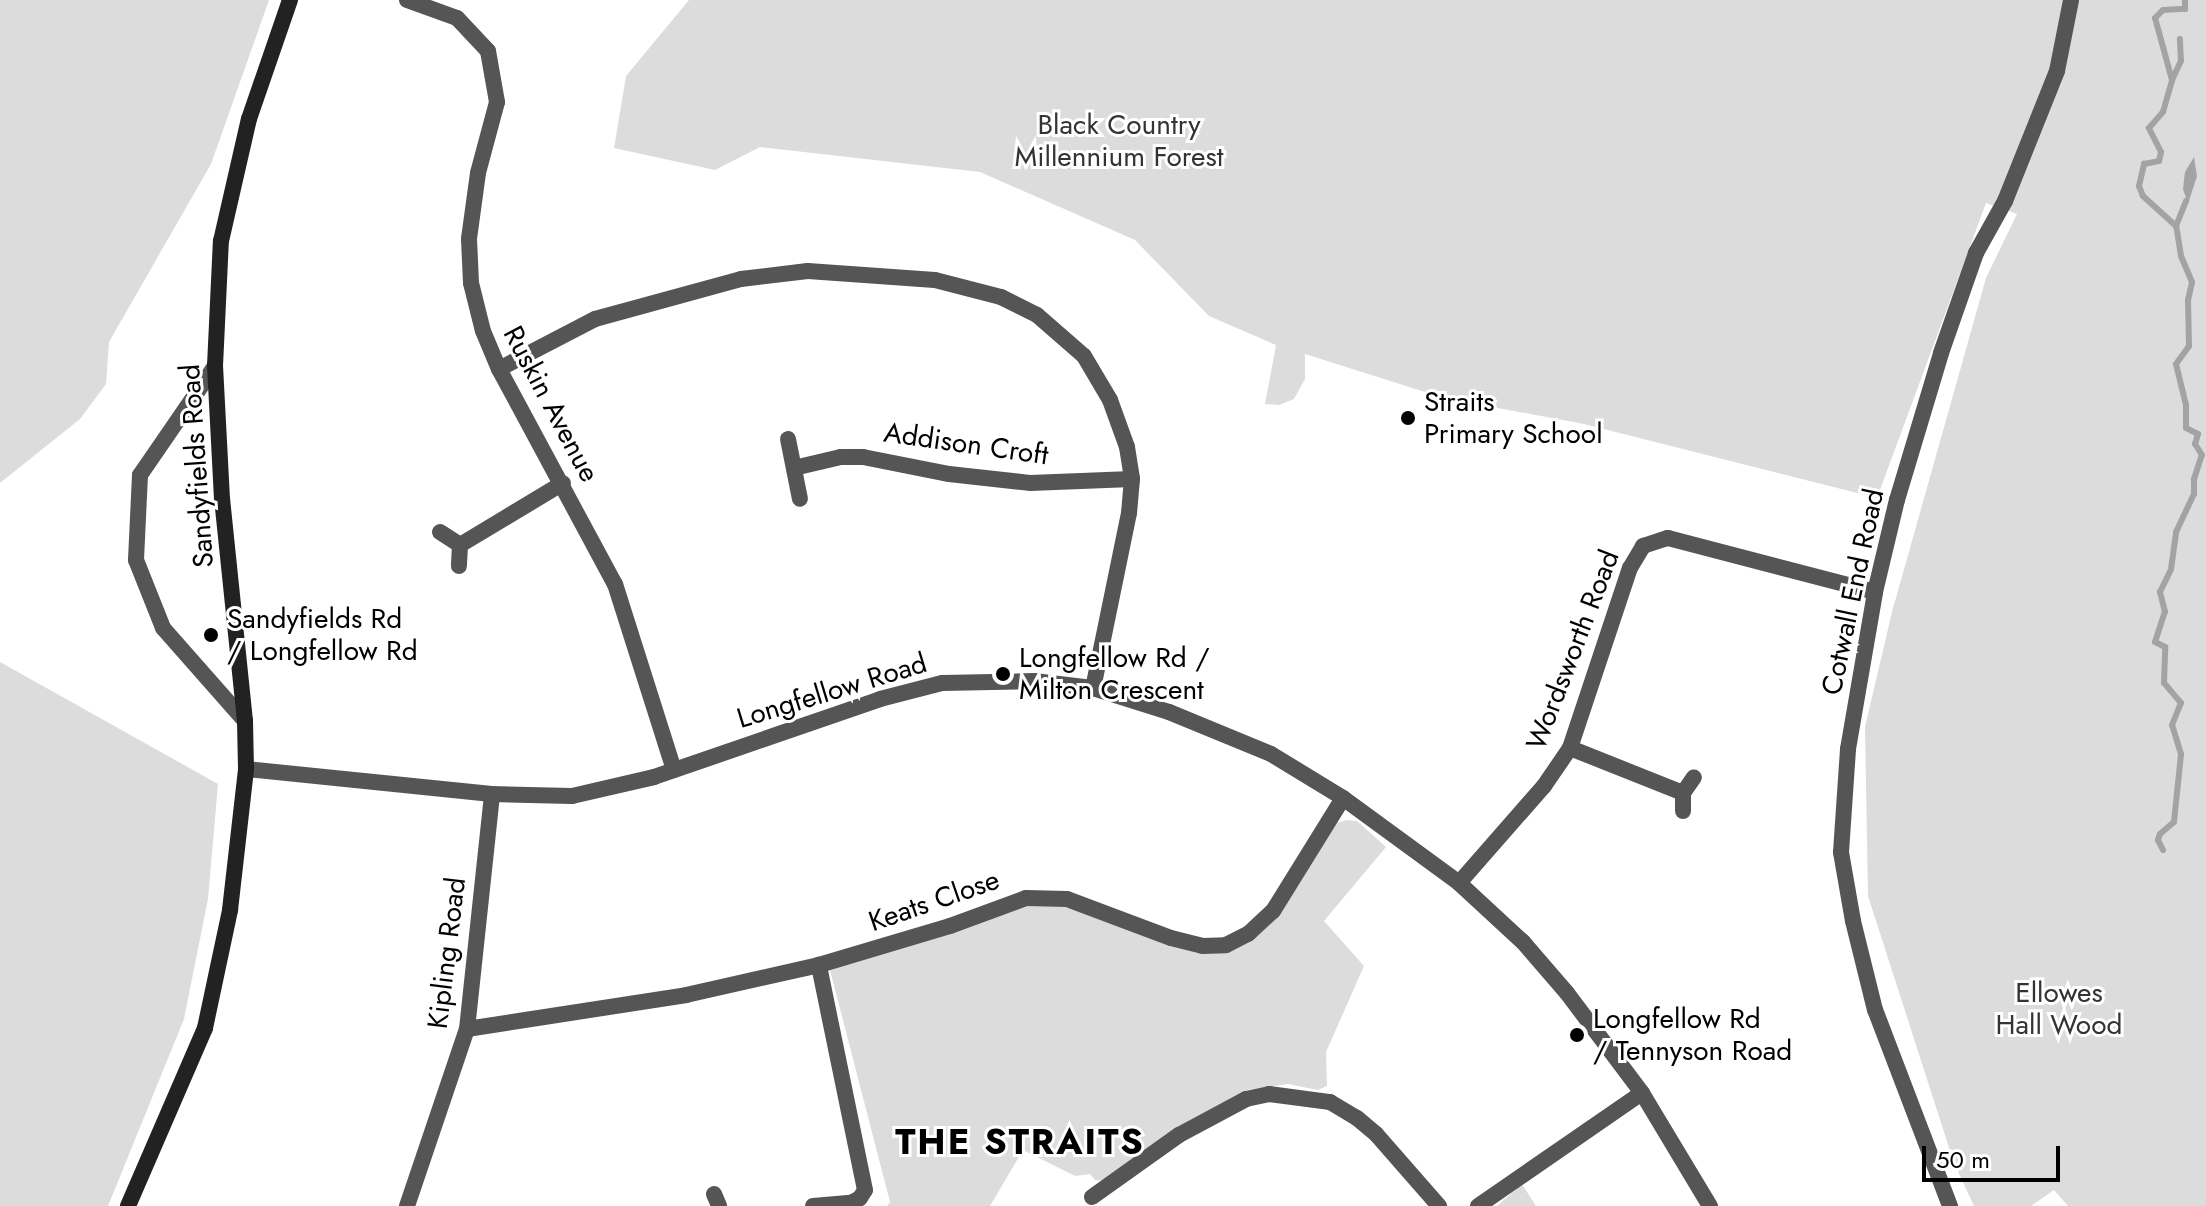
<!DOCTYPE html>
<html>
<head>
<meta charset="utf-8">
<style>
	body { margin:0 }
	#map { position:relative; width:2206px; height:1206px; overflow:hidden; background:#fff; font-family:Jost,sans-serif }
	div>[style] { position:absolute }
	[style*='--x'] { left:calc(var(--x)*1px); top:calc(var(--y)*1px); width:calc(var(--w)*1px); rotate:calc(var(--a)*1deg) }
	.green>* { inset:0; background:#dcdcdc }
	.water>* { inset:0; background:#a3a3a3 }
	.stream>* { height:6px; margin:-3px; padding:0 3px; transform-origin:3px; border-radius:3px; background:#a3a3a3 }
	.street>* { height:16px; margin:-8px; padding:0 8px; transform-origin:8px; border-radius:8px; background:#555 }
	.secondary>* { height:16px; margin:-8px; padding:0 8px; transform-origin:8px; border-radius:8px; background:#222 }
	.dots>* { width:22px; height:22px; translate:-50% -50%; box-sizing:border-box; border:4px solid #fff; border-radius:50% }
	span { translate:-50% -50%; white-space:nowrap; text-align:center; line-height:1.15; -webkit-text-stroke:6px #fff; paint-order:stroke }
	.park-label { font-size:28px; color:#333 }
	.poi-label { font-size:28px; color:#000 }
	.left { translate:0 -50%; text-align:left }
	.street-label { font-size:28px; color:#000 }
	.district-label { font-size:36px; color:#000; font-weight:700; letter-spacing:2px }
	.scale { position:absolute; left:1922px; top:1146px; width:138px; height:36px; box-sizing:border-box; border:4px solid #000; border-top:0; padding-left:10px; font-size:24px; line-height:28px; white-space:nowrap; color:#000; -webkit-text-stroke:6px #fff; paint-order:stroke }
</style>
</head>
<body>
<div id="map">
	<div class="green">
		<div style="clip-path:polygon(0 0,269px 0,211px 164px,109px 342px,106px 384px,80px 419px,0 483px)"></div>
		<div style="clip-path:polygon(689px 0,2206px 0,2206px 1206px,2068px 1206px,2054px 1190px,2031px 1206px,1974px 1206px,1954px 1163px,1868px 896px,1865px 727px,1892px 612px,1986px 278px,2017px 214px,1986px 203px,1877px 498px,1584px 424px,1444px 398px,1305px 354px,1305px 379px,1294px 399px,1279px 405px,1265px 404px,1276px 345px,1209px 316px,1135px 240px,980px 172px,760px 147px,715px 170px,614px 148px,626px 76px)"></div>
		<div style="clip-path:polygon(0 662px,218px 784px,208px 899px,184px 1019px,108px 1206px,0 1206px)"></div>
		<div style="clip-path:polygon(1346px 820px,1357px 821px,1386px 847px,1324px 921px,1364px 966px,1326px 1052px,1327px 1086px,1318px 1090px,1288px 1084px,1247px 1090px,1174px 1129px,1106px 1181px,1095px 1180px,1090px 1174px,1075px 1176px,1023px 1150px,990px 1206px,887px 1206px,890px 1202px,830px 970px,1029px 902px,1050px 902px,1210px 953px,1275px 919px,1337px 823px)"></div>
		<div style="clip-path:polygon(1522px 1184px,1536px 1206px,1497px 1206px)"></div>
	</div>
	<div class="water">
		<div style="clip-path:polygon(2194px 157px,2197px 176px,2188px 204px,2183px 189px,2185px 172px)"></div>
	</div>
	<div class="stream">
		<div style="--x:2172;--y:80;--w:21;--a:-65"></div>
		<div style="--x:2181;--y:61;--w:22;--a:-93"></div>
		<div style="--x:2176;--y:226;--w:27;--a:-68"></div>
		<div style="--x:2163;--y:850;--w:11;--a:-117"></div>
		<div style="--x:2158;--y:840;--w:6;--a:-72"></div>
		<div style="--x:2160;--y:834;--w:18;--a:-41"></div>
		<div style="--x:2174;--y:822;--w:68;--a:-84.1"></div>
		<div style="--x:2181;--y:754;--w:30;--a:-107"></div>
		<div style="--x:2172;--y:725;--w:24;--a:-68"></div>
		<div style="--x:2181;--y:703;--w:26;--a:-130"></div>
		<div style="--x:2164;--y:683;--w:36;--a:-88"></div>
		<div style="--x:2165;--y:647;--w:11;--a:-153"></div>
		<div style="--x:2155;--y:642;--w:32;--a:-72"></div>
		<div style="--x:2165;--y:612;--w:21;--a:-104"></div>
		<div style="--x:2160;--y:592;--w:25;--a:-64"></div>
		<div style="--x:2171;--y:569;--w:37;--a:-82"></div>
		<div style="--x:2176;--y:532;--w:42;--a:-64.7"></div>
		<div style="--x:2194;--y:494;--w:15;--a:-90"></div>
		<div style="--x:2194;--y:479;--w:25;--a:-72"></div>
		<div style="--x:2202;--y:455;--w:13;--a:-122"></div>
		<div style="--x:2195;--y:444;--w:10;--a:-73"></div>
		<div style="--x:2198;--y:434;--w:13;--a:-153"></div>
		<div style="--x:2186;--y:428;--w:23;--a:-90"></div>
		<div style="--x:2186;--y:405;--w:42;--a:-103.7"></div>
		<div style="--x:2176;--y:364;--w:22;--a:-54"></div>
		<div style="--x:2189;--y:346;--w:46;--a:-91.2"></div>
		<div style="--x:2188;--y:300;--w:18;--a:-77"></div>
		<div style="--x:2192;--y:282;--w:28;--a:-113"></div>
		<div style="--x:2181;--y:256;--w:30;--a:-99"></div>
		<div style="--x:2176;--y:226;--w:45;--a:-137.7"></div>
		<div style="--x:2143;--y:196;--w:11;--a:-112"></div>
		<div style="--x:2139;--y:186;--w:23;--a:-77"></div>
		<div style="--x:2144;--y:164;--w:15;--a:-11"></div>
		<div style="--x:2159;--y:161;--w:9;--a:-77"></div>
		<div style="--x:2161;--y:152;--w:27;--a:-117"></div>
		<div style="--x:2149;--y:128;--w:21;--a:-49"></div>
		<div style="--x:2163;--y:112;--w:33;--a:-74"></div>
		<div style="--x:2172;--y:80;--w:64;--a:-105.3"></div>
		<div style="--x:2155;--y:18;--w:11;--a:-45"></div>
		<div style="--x:2163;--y:10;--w:22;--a:-3"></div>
		<div style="--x:2185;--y:9;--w:9;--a:-90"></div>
	</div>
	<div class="street">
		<div style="--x:407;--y:0;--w:53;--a:19.8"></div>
		<div style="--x:457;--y:18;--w:45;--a:46.8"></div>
		<div style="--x:488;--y:51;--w:52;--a:80"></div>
		<div style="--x:497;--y:102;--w:73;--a:105"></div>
		<div style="--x:478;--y:173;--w:67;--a:97.8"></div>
		<div style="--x:469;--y:239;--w:44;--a:87.4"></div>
		<div style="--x:471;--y:283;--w:49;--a:76"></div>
		<div style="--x:483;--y:331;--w:41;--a:67.2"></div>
		<div style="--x:499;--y:369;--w:244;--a:61.7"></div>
		<div style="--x:615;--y:584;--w:195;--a:72.4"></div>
		<div style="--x:215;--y:366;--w:132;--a:124.5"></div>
		<div style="--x:140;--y:475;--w:85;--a:92.7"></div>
		<div style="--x:136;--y:560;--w:73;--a:68.3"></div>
		<div style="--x:163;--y:628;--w:124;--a:48.6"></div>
		<div style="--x:499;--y:369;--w:108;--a:-27.5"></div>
		<div style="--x:595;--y:319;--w:151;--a:-15.3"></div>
		<div style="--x:741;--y:279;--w:67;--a:-6.8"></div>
		<div style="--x:808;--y:271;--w:127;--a:4.1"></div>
		<div style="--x:935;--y:280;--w:68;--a:14.4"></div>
		<div style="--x:1001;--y:297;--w:40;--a:26.6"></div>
		<div style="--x:1037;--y:315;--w:62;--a:41.1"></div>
		<div style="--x:1084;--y:356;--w:51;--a:59.4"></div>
		<div style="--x:1110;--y:400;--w:50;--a:70.1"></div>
		<div style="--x:1127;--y:447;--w:32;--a:81"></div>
		<div style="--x:1132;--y:479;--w:34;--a:95"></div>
		<div style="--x:1129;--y:513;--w:179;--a:101.6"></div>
		<div style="--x:788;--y:439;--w:61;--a:78.7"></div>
		<div style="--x:794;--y:468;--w:48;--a:-13.2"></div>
		<div style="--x:841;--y:457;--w:22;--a:0"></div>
		<div style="--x:863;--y:457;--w:88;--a:11.2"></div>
		<div style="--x:949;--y:474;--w:81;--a:6.3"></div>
		<div style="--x:1030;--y:483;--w:102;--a:-2.2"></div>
		<div style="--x:440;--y:532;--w:24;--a:33"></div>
		<div style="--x:460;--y:545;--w:21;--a:93"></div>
		<div style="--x:460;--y:545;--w:120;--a:-31"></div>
		<div style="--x:1570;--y:748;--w:122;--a:21.7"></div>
		<div style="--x:246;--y:769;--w:247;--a:5.8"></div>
		<div style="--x:492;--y:794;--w:80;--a:1.4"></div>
		<div style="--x:572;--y:796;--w:84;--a:-13"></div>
		<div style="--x:654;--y:777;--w:239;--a:-19"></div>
		<div style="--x:880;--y:699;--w:64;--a:-14.5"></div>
		<div style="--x:942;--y:683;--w:92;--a:-1.2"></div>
		<div style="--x:1034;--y:681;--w:59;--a:6.8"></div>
		<div style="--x:1093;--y:688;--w:80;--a:17.5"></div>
		<div style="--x:1169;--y:712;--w:110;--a:22.4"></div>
		<div style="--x:1271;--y:754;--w:84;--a:31.4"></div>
		<div style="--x:1343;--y:798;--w:144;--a:36.2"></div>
		<div style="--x:1459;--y:883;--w:87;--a:42.7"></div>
		<div style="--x:1523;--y:942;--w:67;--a:49.2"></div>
		<div style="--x:1567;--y:993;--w:125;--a:53.1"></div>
		<div style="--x:1642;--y:1093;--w:132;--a:59"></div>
		<div style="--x:1683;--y:811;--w:18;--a:-90"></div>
		<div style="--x:1683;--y:793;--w:19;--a:-55"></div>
		<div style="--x:1459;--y:883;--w:129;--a:-48.8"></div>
		<div style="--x:1544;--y:786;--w:46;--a:-55.6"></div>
		<div style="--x:1570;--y:748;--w:190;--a:-71.6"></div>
		<div style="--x:1630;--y:568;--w:26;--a:-59"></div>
		<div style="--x:1643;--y:546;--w:26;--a:-18"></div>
		<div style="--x:1668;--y:538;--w:214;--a:14.6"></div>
		<div style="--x:467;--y:1029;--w:222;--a:-8.8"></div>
		<div style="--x:686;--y:995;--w:136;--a:-12.7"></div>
		<div style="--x:819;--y:965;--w:137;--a:-16.6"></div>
		<div style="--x:950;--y:926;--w:81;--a:-20.2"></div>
		<div style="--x:1026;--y:898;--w:41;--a:1.4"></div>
		<div style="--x:1067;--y:899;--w:111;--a:20.6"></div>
		<div style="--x:1171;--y:938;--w:32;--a:14"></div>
		<div style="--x:1202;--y:946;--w:24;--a:-2"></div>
		<div style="--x:1226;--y:945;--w:25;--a:-27"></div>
		<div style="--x:1248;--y:934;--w:34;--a:-43"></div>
		<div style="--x:1273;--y:911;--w:133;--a:-58.2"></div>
		<div style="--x:714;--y:1194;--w:13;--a:67"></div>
		<div style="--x:1092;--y:1197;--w:107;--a:-35.5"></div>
		<div style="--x:1179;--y:1135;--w:76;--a:-28.2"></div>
		<div style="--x:1246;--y:1099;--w:24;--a:-12"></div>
		<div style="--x:1269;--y:1094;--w:62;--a:7.5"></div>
		<div style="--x:1330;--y:1102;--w:31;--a:31"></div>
		<div style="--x:1357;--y:1118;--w:25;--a:40"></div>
		<div style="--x:1376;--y:1134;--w:96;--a:48.8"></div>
		<div style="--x:407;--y:1206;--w:187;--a:-71.3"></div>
		<div style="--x:467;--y:1029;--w:236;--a:-83.9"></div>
		<div style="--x:813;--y:1206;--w:38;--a:-5"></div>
		<div style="--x:851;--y:1203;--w:10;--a:-29"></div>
		<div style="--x:860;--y:1198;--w:9;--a:-58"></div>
		<div style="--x:865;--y:1190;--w:230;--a:-101.6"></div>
		<div style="--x:1478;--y:1206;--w:199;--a:-34.6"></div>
		<div style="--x:1950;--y:1206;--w:210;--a:-110.9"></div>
		<div style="--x:1875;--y:1010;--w:92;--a:-103.9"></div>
		<div style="--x:1853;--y:921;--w:70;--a:-99.9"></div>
		<div style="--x:1841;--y:852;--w:103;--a:-86.1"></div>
		<div style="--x:1848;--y:749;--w:159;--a:-80.2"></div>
		<div style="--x:1875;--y:592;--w:95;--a:-76.6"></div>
		<div style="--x:1897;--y:500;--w:153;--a:-73.3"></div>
		<div style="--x:1941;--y:353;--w:106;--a:-70.7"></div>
		<div style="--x:1976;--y:253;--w:60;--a:-60.9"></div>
		<div style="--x:2005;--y:201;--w:140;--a:-68.2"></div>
		<div style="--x:2057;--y:71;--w:72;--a:-78.8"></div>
	</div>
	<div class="secondary">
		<div style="--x:128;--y:1206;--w:194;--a:-66.6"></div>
		<div style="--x:205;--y:1028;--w:121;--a:-78"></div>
		<div style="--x:230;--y:910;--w:142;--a:-83.5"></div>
		<div style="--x:246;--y:769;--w:48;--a:-91.2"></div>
		<div style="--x:245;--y:721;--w:223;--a:-95.9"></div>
		<div style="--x:222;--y:499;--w:133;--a:-93"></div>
		<div style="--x:215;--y:366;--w:125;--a:-87.3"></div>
		<div style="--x:221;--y:241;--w:125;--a:-77.1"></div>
		<div style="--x:249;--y:119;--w:126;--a:-71"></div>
	</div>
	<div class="dots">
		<div style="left:1408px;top:418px;background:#000"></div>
		<div style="left:211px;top:635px;background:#000"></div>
		<div style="left:1003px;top:674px;background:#000"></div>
		<div style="left:1577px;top:1035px;background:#000"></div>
	</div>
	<div class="park-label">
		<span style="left:1119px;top:141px">Black Country<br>Millennium Forest</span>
		<span style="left:2059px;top:1009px">Ellowes<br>Hall Wood</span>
	</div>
	<div class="poi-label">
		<span class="left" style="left:1424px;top:418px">Straits<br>Primary School</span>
		<span class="left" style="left:227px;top:635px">Sandyfields Rd<br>/ Longfellow Rd</span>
		<span class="left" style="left:1019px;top:674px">Longfellow Rd /<br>Milton Crescent</span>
		<span class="left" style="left:1593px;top:1035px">Longfellow Rd<br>/ Tennyson Road</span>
	</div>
	<div class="street-label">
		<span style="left:551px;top:404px;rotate:62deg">Ruskin Avenue</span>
		<span style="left:966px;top:444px;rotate:8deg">Addison Croft</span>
		<span style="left:197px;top:466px;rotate:-94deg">Sandyfields Road</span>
		<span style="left:1853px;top:592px;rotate:-78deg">Cotwall End Road</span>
		<span style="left:1573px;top:650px;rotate:-69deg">Wordsworth Road</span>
		<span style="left:832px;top:691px;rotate:-17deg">Longfellow Road</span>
		<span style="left:934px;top:901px;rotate:-19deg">Keats Close</span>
		<span style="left:447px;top:953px;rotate:-83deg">Kipling Road</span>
	</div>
	<div class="district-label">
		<span style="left:1020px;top:1142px">THE STRAITS</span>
	</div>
	<div class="scale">50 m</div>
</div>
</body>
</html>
